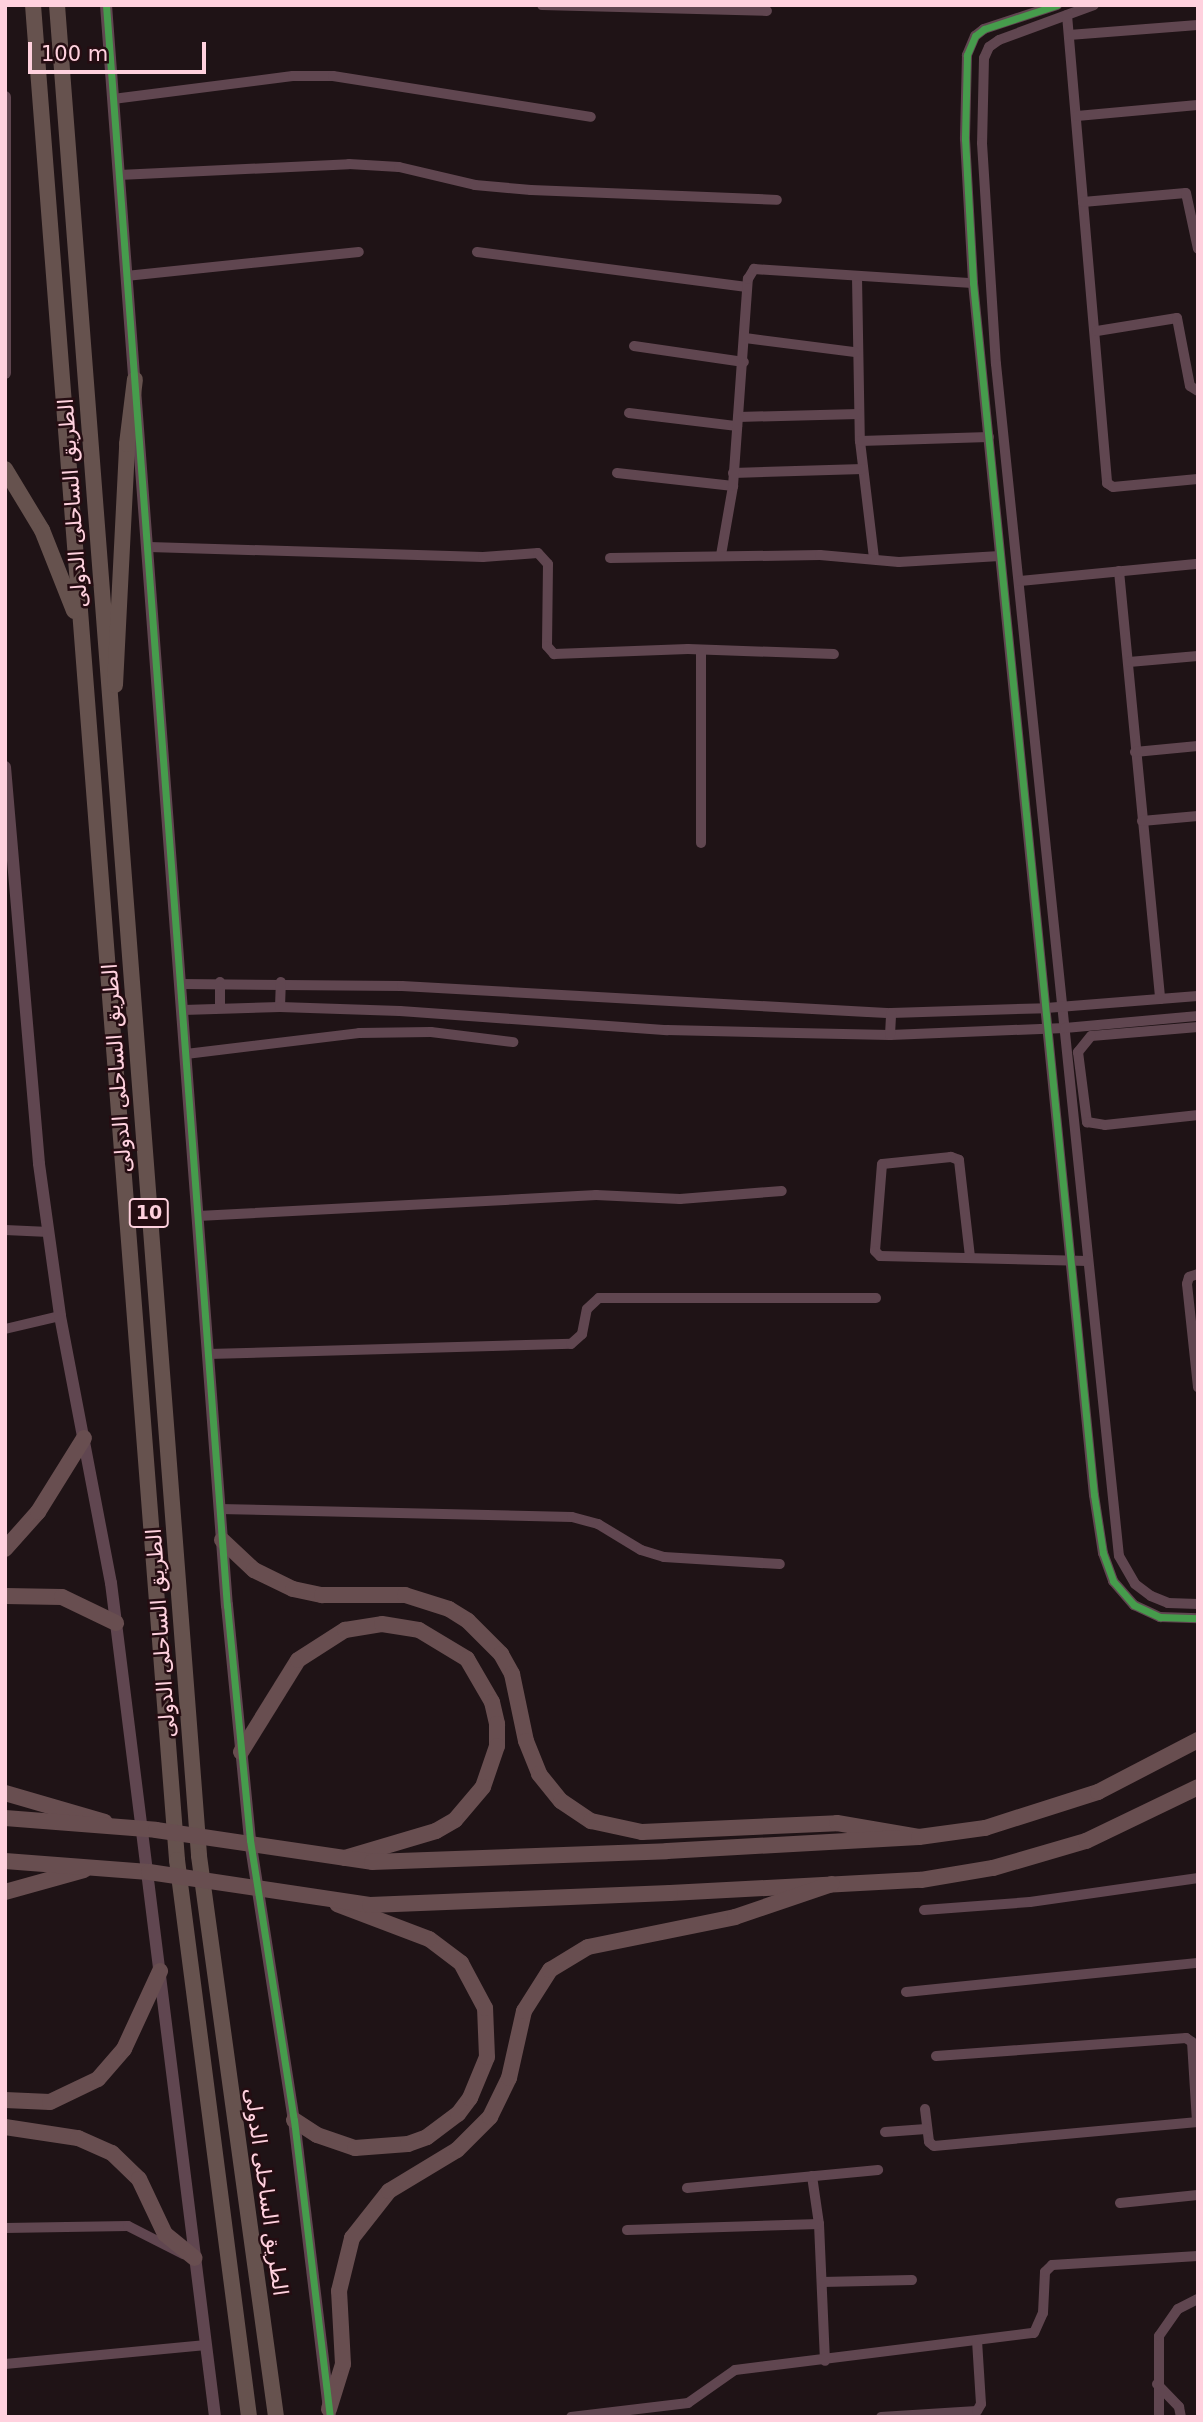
<!DOCTYPE html>
<html>
<head>
<meta charset="utf-8">
<style>
	body { margin:0 }
	#map { position:relative; width:1203px; height:2422px; overflow:hidden; background:#1f1316; font-family:"DejaVu Sans",Cairo,sans-serif }
	div>[style] { position:absolute }
	[style*='--x'] { left:calc(var(--x)*1px); top:calc(var(--y)*1px); width:calc(var(--w)*1px); rotate:calc(var(--a)*1deg) }
	.minor>* { height:10px; margin:-5px; padding:0 5px; transform-origin:5px; border-radius:5px; background:#604650 }
	.tertiary>* { height:12px; margin:-6px; padding:0 6px; transform-origin:6px; border-radius:6px; background:#604650 }
	.primary>* { height:16px; margin:-8px; padding:0 8px; transform-origin:8px; border-radius:8px; background:#684e50 }
	.trunk>* { height:16px; margin:-8px; padding:0 8px; transform-origin:8px; border-radius:8px; background:#66524e }
	.primary-bridge>* { height:16px; margin:-8px; padding:0 8px; transform-origin:8px; border-radius:8px; background:#684e50 }
	.cycleway>* { height:7px; margin:-3.5px; padding:0 3.5px; transform-origin:3.5px; border-radius:3.5px; background:#469c4c }
	span { translate:-50% -50%; white-space:nowrap; text-align:center; line-height:1.15; -webkit-text-stroke:5px #250d12; paint-order:stroke }
	.shield-label span { padding:2px 5px; background:#250d12; border:2px solid; border-radius:5px; -webkit-text-stroke-width:0 }
	.shield-label { font-size:19px; color:#ffd1de; font-weight:700 }
	.street-label { font-size:21px; color:#ffd1de }
	.frame { position:absolute; inset:0; border:7px solid #ffd1de; pointer-events:none }
	.scale { position:absolute; left:28px; top:42px; width:178px; height:32px; box-sizing:border-box; border:4px solid #ffd1de; border-top:0; padding-left:9px; font-size:21px; line-height:24px; white-space:nowrap; color:#ffd1de; -webkit-text-stroke:5px #250d12; paint-order:stroke }
</style>
</head>
<body>
<div id="map">
	<div class="minor">
		<div style="--x:542;--y:5;--w:225;--a:1.5"></div>
		<div style="--x:1057;--y:5;--w:77;--a:161.8"></div>
		<div style="--x:984;--y:29;--w:11;--a:142"></div>
		<div style="--x:975;--y:36;--w:21;--a:113"></div>
		<div style="--x:967;--y:55;--w:84;--a:91.4"></div>
		<div style="--x:965;--y:139;--w:144;--a:86.8"></div>
		<div style="--x:973;--y:283;--w:1218;--a:84.3"></div>
		<div style="--x:1094;--y:1495;--w:59;--a:81.2"></div>
		<div style="--x:1103;--y:1553;--w:30;--a:70"></div>
		<div style="--x:1113;--y:1581;--w:32;--a:49"></div>
		<div style="--x:1134;--y:1605;--w:29;--a:25"></div>
		<div style="--x:1160;--y:1617;--w:38;--a:2"></div>
		<div style="--x:1094;--y:5;--w:101;--a:159.8"></div>
		<div style="--x:999;--y:40;--w:12;--a:145"></div>
		<div style="--x:989;--y:47;--w:12;--a:114"></div>
		<div style="--x:984;--y:58;--w:85;--a:91.3"></div>
		<div style="--x:982;--y:143;--w:221;--a:86.4"></div>
		<div style="--x:996;--y:364;--w:1198;--a:84.11"></div>
		<div style="--x:1119;--y:1556;--w:32;--a:60"></div>
		<div style="--x:1135;--y:1584;--w:20;--a:37"></div>
		<div style="--x:1151;--y:1596;--w:18;--a:22"></div>
		<div style="--x:1168;--y:1603;--w:30;--a:2"></div>
		<div style="--x:1067;--y:15;--w:470;--a:85.1"></div>
		<div style="--x:1107;--y:483;--w:7;--a:34"></div>
		<div style="--x:1113;--y:487;--w:85;--a:-5.4"></div>
		<div style="--x:1069;--y:35;--w:129;--a:-4.4"></div>
		<div style="--x:113;--y:99;--w:181;--a:-7.3"></div>
		<div style="--x:293;--y:76;--w:40;--a:0"></div>
		<div style="--x:333;--y:76;--w:261;--a:9"></div>
		<div style="--x:1077;--y:116;--w:121;--a:-5.2"></div>
		<div style="--x:119;--y:175;--w:230;--a:-2.7"></div>
		<div style="--x:349;--y:164;--w:50;--a:3.4"></div>
		<div style="--x:399;--y:167;--w:78;--a:13.3"></div>
		<div style="--x:475;--y:185;--w:56;--a:5.1"></div>
		<div style="--x:531;--y:190;--w:246;--a:2.3"></div>
		<div style="--x:1083;--y:202;--w:103;--a:-5"></div>
		<div style="--x:1186;--y:193;--w:57;--a:77.9"></div>
		<div style="--x:477;--y:252;--w:272;--a:7.4"></div>
		<div style="--x:126;--y:276;--w:234;--a:-5.9"></div>
		<div style="--x:857;--y:277;--w:164;--a:89"></div>
		<div style="--x:860;--y:441;--w:118;--a:83.2"></div>
		<div style="--x:1097;--y:331;--w:81;--a:-9.2"></div>
		<div style="--x:1177;--y:318;--w:69;--a:79.2"></div>
		<div style="--x:1190;--y:386;--w:9;--a:32"></div>
		<div style="--x:745;--y:338;--w:111;--a:7.3"></div>
		<div style="--x:634;--y:346;--w:111;--a:8.3"></div>
		<div style="--x:629;--y:413;--w:109;--a:6.9"></div>
		<div style="--x:738;--y:417;--w:121;--a:-1.4"></div>
		<div style="--x:860;--y:441;--w:129;--a:-1.8"></div>
		<div style="--x:617;--y:473;--w:117;--a:6.4"></div>
		<div style="--x:733;--y:473;--w:130;--a:-1.8"></div>
		<div style="--x:149;--y:547;--w:334;--a:1.7"></div>
		<div style="--x:483;--y:557;--w:55;--a:-4.2"></div>
		<div style="--x:538;--y:553;--w:15;--a:48"></div>
		<div style="--x:548;--y:564;--w:82;--a:90.7"></div>
		<div style="--x:547;--y:646;--w:11;--a:49"></div>
		<div style="--x:554;--y:654;--w:134;--a:-2.1"></div>
		<div style="--x:688;--y:649;--w:146;--a:2"></div>
		<div style="--x:721;--y:555;--w:70;--a:-80.1"></div>
		<div style="--x:733;--y:486;--w:208;--a:-85.9"></div>
		<div style="--x:748;--y:279;--w:12;--a:-59"></div>
		<div style="--x:754;--y:269;--w:219;--a:3.7"></div>
		<div style="--x:610;--y:558;--w:210;--a:-0.8"></div>
		<div style="--x:820;--y:555;--w:79;--a:5.1"></div>
		<div style="--x:899;--y:562;--w:101;--a:-3.4"></div>
		<div style="--x:1119;--y:571;--w:430;--a:84.5"></div>
		<div style="--x:1020;--y:581;--w:179;--a:-5.5"></div>
		<div style="--x:1129;--y:662;--w:69;--a:-5"></div>
		<div style="--x:1135;--y:752;--w:63;--a:-5.4"></div>
		<div style="--x:1142;--y:821;--w:56;--a:-5.1"></div>
		<div style="--x:701;--y:843;--w:193;--a:-90"></div>
		<div style="--x:220;--y:982;--w:26;--a:90"></div>
		<div style="--x:181;--y:984;--w:221;--a:0.5"></div>
		<div style="--x:402;--y:986;--w:490;--a:3.2"></div>
		<div style="--x:891;--y:1013;--w:155;--a:-1.8"></div>
		<div style="--x:1046;--y:1008;--w:152;--a:-4.5"></div>
		<div style="--x:280;--y:1007;--w:25;--a:-88"></div>
		<div style="--x:183;--y:1010;--w:97;--a:-1.8"></div>
		<div style="--x:280;--y:1007;--w:120;--a:1.9"></div>
		<div style="--x:400;--y:1011;--w:268;--a:4.1"></div>
		<div style="--x:667;--y:1030;--w:223;--a:1.3"></div>
		<div style="--x:890;--y:1035;--w:175;--a:-2.3"></div>
		<div style="--x:1065;--y:1028;--w:134;--a:-5.2"></div>
		<div style="--x:1198;--y:1027;--w:107;--a:175.2"></div>
		<div style="--x:1091;--y:1036;--w:21;--a:129"></div>
		<div style="--x:1078;--y:1052;--w:71;--a:82.7"></div>
		<div style="--x:1087;--y:1122;--w:18;--a:9"></div>
		<div style="--x:1105;--y:1125;--w:94;--a:-6.1"></div>
		<div style="--x:890;--y:1035;--w:22;--a:-87"></div>
		<div style="--x:186;--y:1054;--w:174;--a:-6.9"></div>
		<div style="--x:359;--y:1033;--w:72;--a:-0.8"></div>
		<div style="--x:431;--y:1032;--w:83;--a:7"></div>
		<div style="--x:198;--y:1216;--w:399;--a:-3"></div>
		<div style="--x:596;--y:1195;--w:84;--a:2.7"></div>
		<div style="--x:680;--y:1199;--w:102;--a:-4.5"></div>
		<div style="--x:5;--y:1230;--w:44;--a:2.6"></div>
		<div style="--x:970;--y:1257;--w:98;--a:-96.5"></div>
		<div style="--x:959;--y:1160;--w:9;--a:-159"></div>
		<div style="--x:951;--y:1157;--w:69;--a:174.2"></div>
		<div style="--x:882;--y:1164;--w:87;--a:94.6"></div>
		<div style="--x:875;--y:1251;--w:7;--a:45"></div>
		<div style="--x:880;--y:1256;--w:208;--a:1.4"></div>
		<div style="--x:1198;--y:1274;--w:9;--a:162"></div>
		<div style="--x:1189;--y:1277;--w:7;--a:106"></div>
		<div style="--x:1187;--y:1284;--w:104;--a:83.9"></div>
		<div style="--x:5;--y:1329;--w:57;--a:-13.3"></div>
		<div style="--x:208;--y:1354;--w:363;--a:-1.6"></div>
		<div style="--x:571;--y:1344;--w:15;--a:-42"></div>
		<div style="--x:582;--y:1334;--w:25;--a:-79"></div>
		<div style="--x:587;--y:1309;--w:16;--a:-43"></div>
		<div style="--x:599;--y:1298;--w:277;--a:0"></div>
		<div style="--x:219;--y:1509;--w:353;--a:1.3"></div>
		<div style="--x:572;--y:1517;--w:27;--a:15"></div>
		<div style="--x:598;--y:1524;--w:50;--a:31.2"></div>
		<div style="--x:641;--y:1550;--w:24;--a:17"></div>
		<div style="--x:664;--y:1557;--w:116;--a:3.5"></div>
		<div style="--x:924;--y:1910;--w:106;--a:-4.3"></div>
		<div style="--x:1030;--y:1902;--w:170;--a:-8.1"></div>
		<div style="--x:906;--y:1992;--w:293;--a:-5.7"></div>
		<div style="--x:936;--y:2056;--w:251;--a:-4.1"></div>
		<div style="--x:1186;--y:2038;--w:7;--a:34"></div>
		<div style="--x:1192;--y:2042;--w:80;--a:86.4"></div>
		<div style="--x:925;--y:2109;--w:33;--a:83"></div>
		<div style="--x:929;--y:2142;--w:6;--a:39"></div>
		<div style="--x:934;--y:2146;--w:265;--a:-5.2"></div>
		<div style="--x:885;--y:2132;--w:41;--a:-4.2"></div>
		<div style="--x:812;--y:2176;--w:49;--a:81.7"></div>
		<div style="--x:819;--y:2224;--w:137;--a:87.5"></div>
		<div style="--x:687;--y:2188;--w:192;--a:-5.4"></div>
		<div style="--x:1120;--y:2203;--w:78;--a:-5.9"></div>
		<div style="--x:5;--y:2228;--w:123;--a:-0.9"></div>
		<div style="--x:128;--y:2226;--w:62;--a:27"></div>
		<div style="--x:627;--y:2230;--w:192;--a:-1.8"></div>
		<div style="--x:822;--y:2282;--w:90;--a:-1.3"></div>
		<div style="--x:5;--y:2364;--w:202;--a:-5.4"></div>
		<div style="--x:1157;--y:2384;--w:32;--a:46"></div>
		<div style="--x:1179;--y:2407;--w:10;--a:79"></div>
		<div style="--x:571;--y:2417;--w:118;--a:-6.8"></div>
		<div style="--x:688;--y:2403;--w:57;--a:-35.1"></div>
		<div style="--x:735;--y:2370;--w:301;--a:-7.1"></div>
		<div style="--x:1034;--y:2333;--w:22;--a:-66"></div>
		<div style="--x:1043;--y:2313;--w:41;--a:-87.2"></div>
		<div style="--x:1045;--y:2272;--w:10;--a:-45"></div>
		<div style="--x:1052;--y:2265;--w:146;--a:-3.5"></div>
		<div style="--x:881;--y:2417;--w:96;--a:-3.6"></div>
		<div style="--x:977;--y:2411;--w:8;--a:-60"></div>
		<div style="--x:981;--y:2404;--w:63;--a:-93.6"></div>
		<div style="--x:1159;--y:2417;--w:81;--a:-90"></div>
		<div style="--x:1159;--y:2336;--w:33;--a:-55"></div>
		<div style="--x:1178;--y:2309;--w:22;--a:-27"></div>
	</div>
	<div class="tertiary">
		<div style="--x:106;--y:5;--w:1605;--a:85.68"></div>
		<div style="--x:227;--y:1605;--w:236;--a:84.4"></div>
		<div style="--x:250;--y:1840;--w:283;--a:81.1"></div>
		<div style="--x:294;--y:2120;--w:299;--a:83.1"></div>
		<div style="--x:5;--y:97;--w:276;--a:90"></div>
		<div style="--x:5;--y:767;--w:398;--a:85.1"></div>
		<div style="--x:39;--y:1164;--w:153;--a:82.1"></div>
		<div style="--x:60;--y:1316;--w:272;--a:79.2"></div>
		<div style="--x:111;--y:1583;--w:840;--a:82.89"></div>
	</div>
	<div class="primary">
		<div style="--x:222;--y:1540;--w:44;--a:43.2"></div>
		<div style="--x:254;--y:1570;--w:43;--a:26"></div>
		<div style="--x:293;--y:1589;--w:30;--a:12"></div>
		<div style="--x:322;--y:1595;--w:83;--a:0"></div>
		<div style="--x:405;--y:1595;--w:46;--a:17.7"></div>
		<div style="--x:449;--y:1609;--w:22;--a:32"></div>
		<div style="--x:468;--y:1621;--w:47;--a:45"></div>
		<div style="--x:501;--y:1654;--w:23;--a:61"></div>
		<div style="--x:512;--y:1674;--w:68;--a:78.2"></div>
		<div style="--x:526;--y:1741;--w:35;--a:68"></div>
		<div style="--x:539;--y:1774;--w:35;--a:51"></div>
		<div style="--x:561;--y:1801;--w:36;--a:34"></div>
		<div style="--x:591;--y:1821;--w:52;--a:12.2"></div>
		<div style="--x:642;--y:1832;--w:195;--a:-2.6"></div>
		<div style="--x:837;--y:1823;--w:83;--a:9.7"></div>
		<div style="--x:5;--y:1549;--w:50;--a:-48.3"></div>
		<div style="--x:38;--y:1512;--w:87;--a:-58.1"></div>
		<div style="--x:5;--y:1596;--w:57;--a:1"></div>
		<div style="--x:62;--y:1597;--w:60;--a:25.7"></div>
		<div style="--x:241;--y:1752;--w:108;--a:-58.2"></div>
		<div style="--x:298;--y:1660;--w:56;--a:-32.6"></div>
		<div style="--x:345;--y:1630;--w:37;--a:-9"></div>
		<div style="--x:382;--y:1624;--w:37;--a:9"></div>
		<div style="--x:419;--y:1630;--w:56;--a:31.1"></div>
		<div style="--x:467;--y:1659;--w:50;--a:59.8"></div>
		<div style="--x:492;--y:1702;--w:23;--a:77"></div>
		<div style="--x:497;--y:1724;--w:22;--a:90"></div>
		<div style="--x:497;--y:1746;--w:43;--a:108.9"></div>
		<div style="--x:483;--y:1787;--w:43;--a:130.3"></div>
		<div style="--x:455;--y:1820;--w:22;--a:150"></div>
		<div style="--x:436;--y:1831;--w:95;--a:163.5"></div>
		<div style="--x:5;--y:1793;--w:104;--a:16.2"></div>
		<div style="--x:667;--y:1851;--w:252;--a:-3.2"></div>
		<div style="--x:919;--y:1837;--w:67;--a:-7.8"></div>
		<div style="--x:985;--y:1828;--w:119;--a:-17.7"></div>
		<div style="--x:1098;--y:1792;--w:113;--a:-27.5"></div>
		<div style="--x:5;--y:1892;--w:82;--a:-15.6"></div>
		<div style="--x:670;--y:1893;--w:251;--a:-3"></div>
		<div style="--x:921;--y:1880;--w:73;--a:-9.5"></div>
		<div style="--x:993;--y:1868;--w:97;--a:-16.2"></div>
		<div style="--x:1086;--y:1841;--w:124;--a:-25.7"></div>
		<div style="--x:5;--y:2100;--w:45;--a:2.5"></div>
		<div style="--x:50;--y:2102;--w:53;--a:-25.6"></div>
		<div style="--x:98;--y:2079;--w:40;--a:-49"></div>
		<div style="--x:124;--y:2049;--w:86;--a:-65.2"></div>
		<div style="--x:294;--y:2120;--w:27;--a:33"></div>
		<div style="--x:317;--y:2135;--w:40;--a:18.9"></div>
		<div style="--x:355;--y:2148;--w:53;--a:-4.3"></div>
		<div style="--x:408;--y:2144;--w:20;--a:-20"></div>
		<div style="--x:427;--y:2137;--w:39;--a:-37"></div>
		<div style="--x:458;--y:2114;--w:20;--a:-53"></div>
		<div style="--x:470;--y:2098;--w:44;--a:-67.5"></div>
		<div style="--x:487;--y:2057;--w:49;--a:-92.3"></div>
		<div style="--x:485;--y:2008;--w:51;--a:-118.1"></div>
		<div style="--x:461;--y:1963;--w:40;--a:-143"></div>
		<div style="--x:429;--y:1939;--w:98;--a:-159.2"></div>
		<div style="--x:5;--y:2127;--w:74;--a:8.6"></div>
		<div style="--x:78;--y:2138;--w:37;--a:24"></div>
		<div style="--x:112;--y:2153;--w:37;--a:44"></div>
		<div style="--x:139;--y:2179;--w:61;--a:64.7"></div>
		<div style="--x:165;--y:2234;--w:38;--a:39"></div>
		<div style="--x:329;--y:2409;--w:47;--a:-72.7"></div>
		<div style="--x:343;--y:2364;--w:73;--a:-93.1"></div>
		<div style="--x:339;--y:2291;--w:55;--a:-76.2"></div>
		<div style="--x:352;--y:2238;--w:60;--a:-51.8"></div>
		<div style="--x:389;--y:2191;--w:79;--a:-31.1"></div>
		<div style="--x:457;--y:2150;--w:47;--a:-45"></div>
		<div style="--x:490;--y:2117;--w:43;--a:-64"></div>
		<div style="--x:509;--y:2078;--w:69;--a:-77.4"></div>
		<div style="--x:524;--y:2011;--w:49;--a:-57.6"></div>
		<div style="--x:550;--y:1970;--w:44;--a:-31.2"></div>
		<div style="--x:588;--y:1947;--w:150;--a:-11.5"></div>
		<div style="--x:735;--y:1917;--w:102;--a:-18.8"></div>
	</div>
	<div class="trunk">
		<div style="--x:33;--y:5;--w:1861;--a:85.56"></div>
		<div style="--x:177;--y:1860;--w:562;--a:82.63"></div>
		<div style="--x:57;--y:5;--w:1856;--a:85.61"></div>
		<div style="--x:199;--y:1856;--w:566;--a:82.18"></div>
		<div style="--x:5;--y:469;--w:71;--a:58.8"></div>
		<div style="--x:42;--y:530;--w:87;--a:68.4"></div>
		<div style="--x:115;--y:685;--w:241;--a:-87.1"></div>
		<div style="--x:127;--y:444;--w:65;--a:-83"></div>
	</div>
	<div class="primary-bridge">
		<div style="--x:5;--y:1818;--w:151;--a:4.5"></div>
		<div style="--x:156;--y:1830;--w:218;--a:8.4"></div>
		<div style="--x:372;--y:1862;--w:295;--a:-2.1"></div>
		<div style="--x:5;--y:1861;--w:144;--a:4.4"></div>
		<div style="--x:149;--y:1872;--w:223;--a:8.5"></div>
		<div style="--x:370;--y:1905;--w:300;--a:-2.3"></div>
	</div>
	<div class="cycleway">
		<div style="--x:106;--y:5;--w:1605;--a:85.68"></div>
		<div style="--x:227;--y:1605;--w:236;--a:84.4"></div>
		<div style="--x:250;--y:1840;--w:283;--a:81.1"></div>
		<div style="--x:294;--y:2120;--w:299;--a:83.1"></div>
		<div style="--x:1057;--y:5;--w:77;--a:161.8"></div>
		<div style="--x:984;--y:29;--w:11;--a:142"></div>
		<div style="--x:975;--y:36;--w:21;--a:113"></div>
		<div style="--x:967;--y:55;--w:84;--a:91.4"></div>
		<div style="--x:965;--y:139;--w:144;--a:86.8"></div>
		<div style="--x:973;--y:283;--w:1218;--a:84.3"></div>
		<div style="--x:1094;--y:1495;--w:59;--a:81.2"></div>
		<div style="--x:1103;--y:1553;--w:30;--a:70"></div>
		<div style="--x:1113;--y:1581;--w:32;--a:49"></div>
		<div style="--x:1134;--y:1605;--w:29;--a:25"></div>
		<div style="--x:1160;--y:1617;--w:38;--a:2"></div>
	</div>
	<div class="shield-label">
		<span style="left:149px;top:1213px">10</span>
	</div>
	<div class="street-label">
		<span style="left:73px;top:503px;rotate:-94deg">الطريق الساحلى الدولى</span>
		<span style="left:117px;top:1068px;rotate:-94deg">الطريق الساحلى الدولى</span>
		<span style="left:161px;top:1633px;rotate:-94deg">الطريق الساحلى الدولى</span>
		<span style="left:266px;top:2192px;rotate:82deg">الطريق الساحلى الدولى</span>
	</div>
	<div class="frame"></div>
	<div class="scale">100 m</div>
</div>
</body>
</html>
